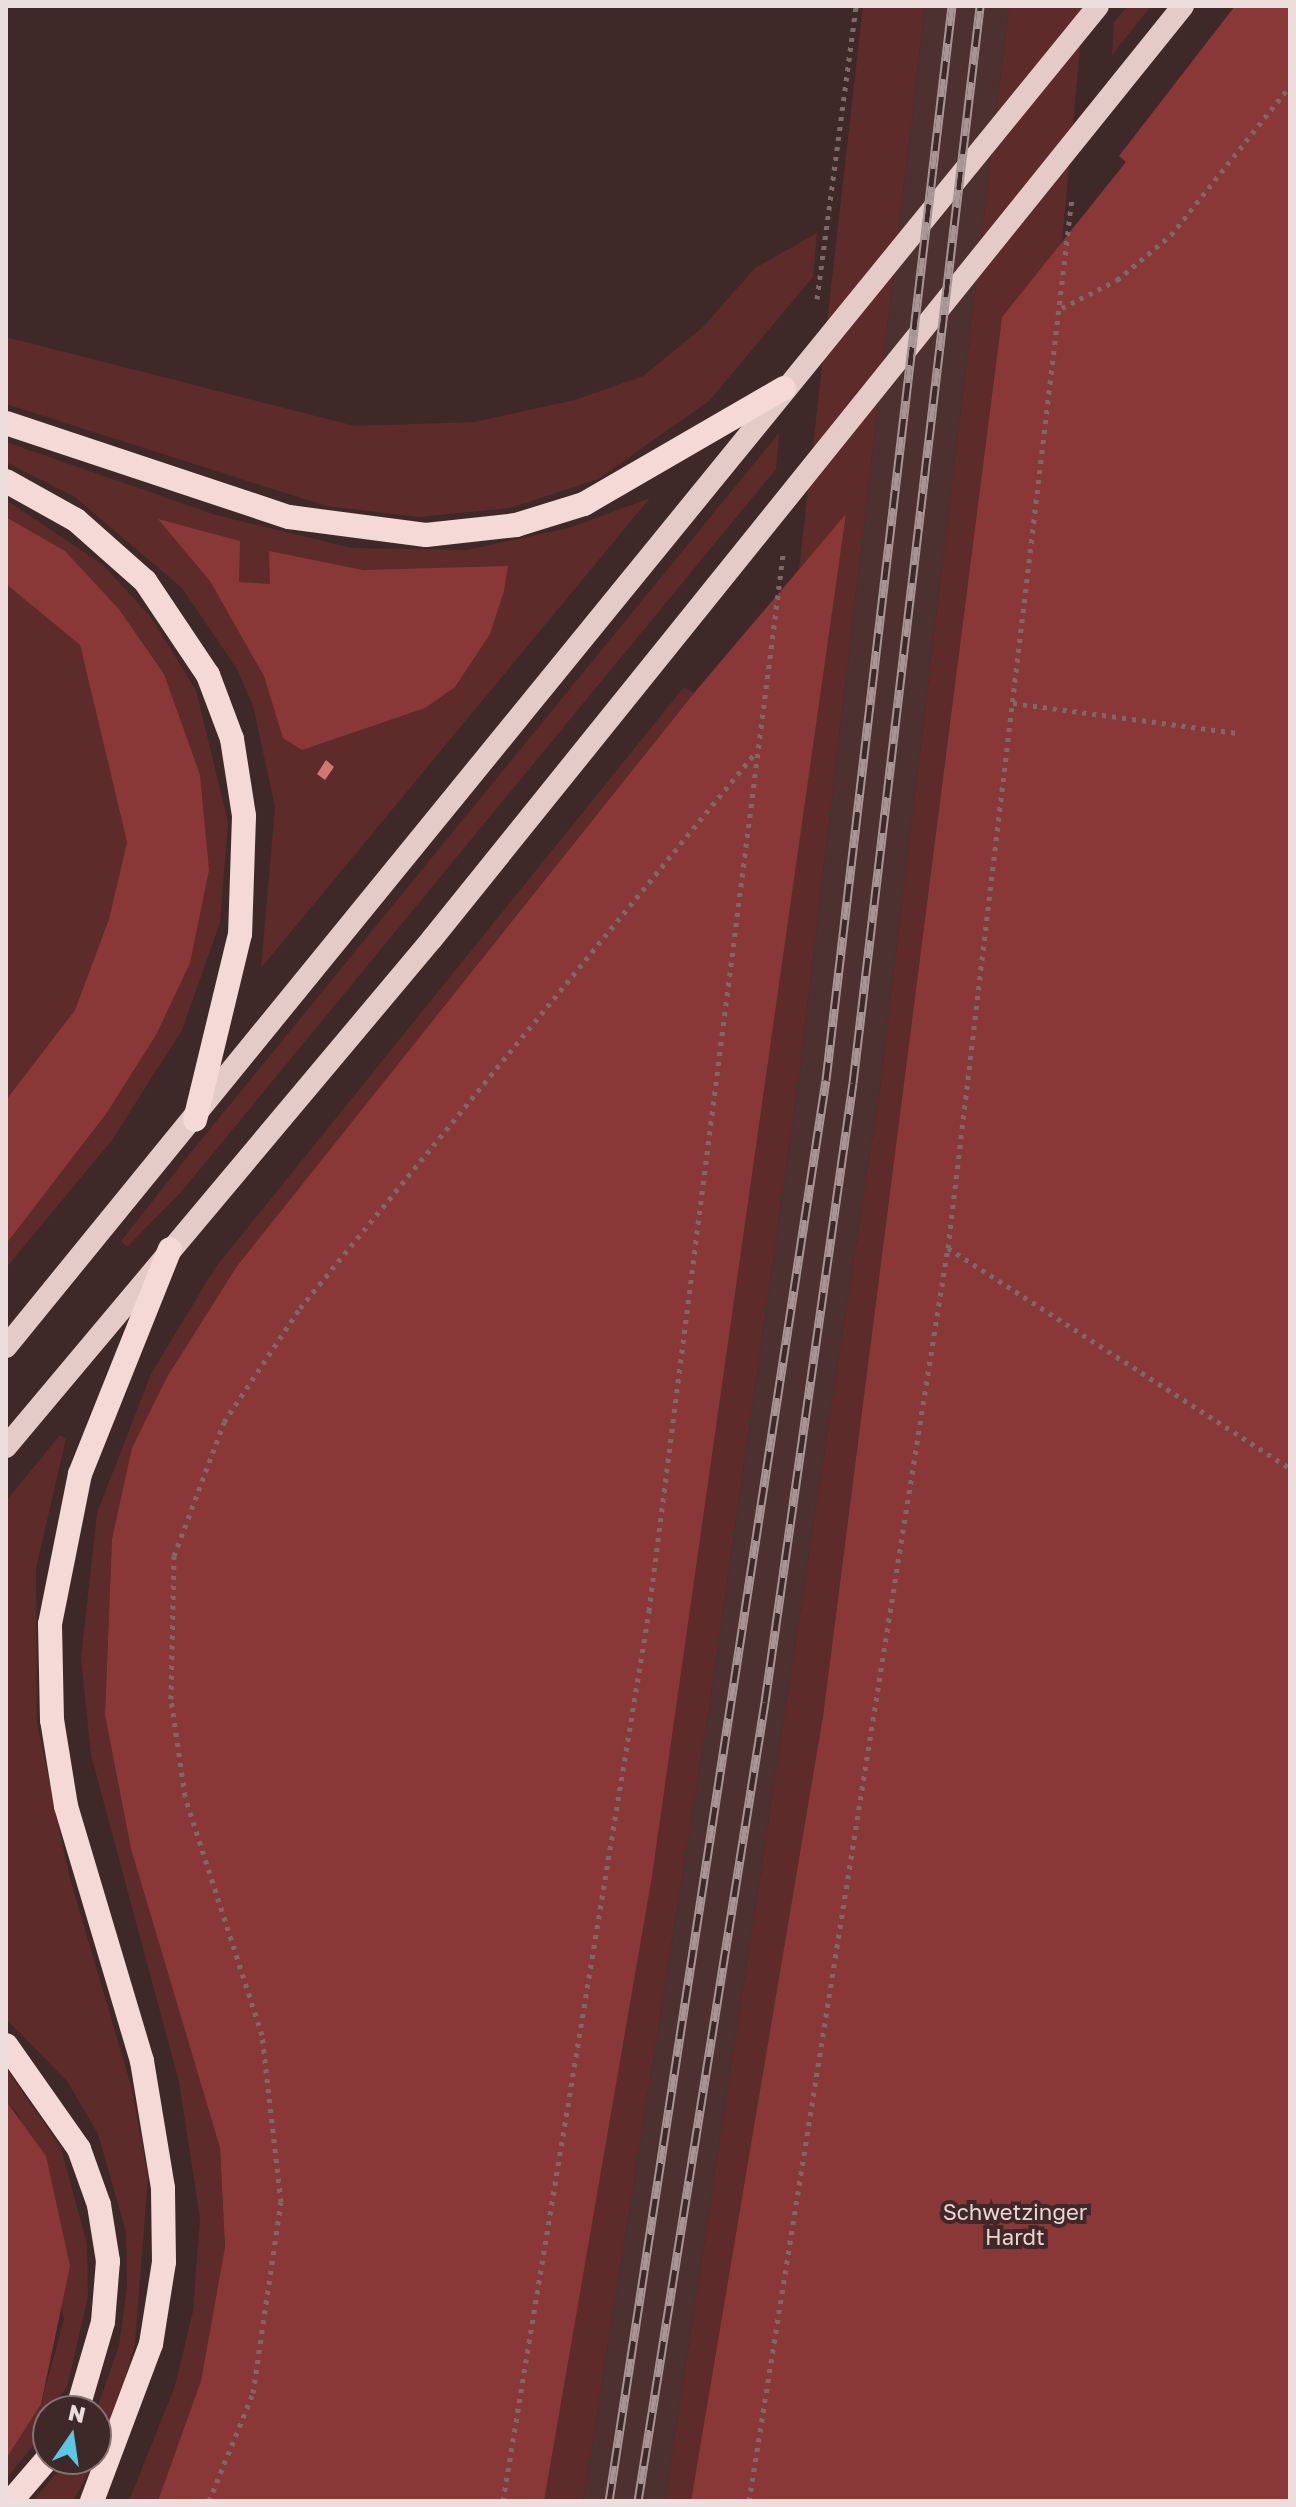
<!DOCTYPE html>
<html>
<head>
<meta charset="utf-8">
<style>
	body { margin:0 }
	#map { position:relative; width:1296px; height:2507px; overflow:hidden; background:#3e2928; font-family:"Golos Text",sans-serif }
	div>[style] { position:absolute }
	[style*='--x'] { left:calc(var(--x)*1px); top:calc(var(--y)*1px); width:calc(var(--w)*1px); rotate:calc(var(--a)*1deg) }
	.built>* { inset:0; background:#4c3130 }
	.green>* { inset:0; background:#5c2b2a }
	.forest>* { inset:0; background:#8a3837 }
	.building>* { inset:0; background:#d07773 }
	.path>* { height:5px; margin-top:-2.5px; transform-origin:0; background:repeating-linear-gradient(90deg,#7c6a69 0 4px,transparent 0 10px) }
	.trunk>* { height:22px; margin:-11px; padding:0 11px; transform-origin:11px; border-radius:11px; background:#e4cbc8 }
	.motorway>* { height:24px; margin:-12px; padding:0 12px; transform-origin:12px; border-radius:12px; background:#f4d9d6 }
	.rail>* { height:9px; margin-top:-4.5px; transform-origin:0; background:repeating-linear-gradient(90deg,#3e2928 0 18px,#a69594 0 36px); box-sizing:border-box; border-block:2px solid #a69594 }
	span { translate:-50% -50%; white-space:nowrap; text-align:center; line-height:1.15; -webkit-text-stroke:8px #3e2928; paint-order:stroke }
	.park-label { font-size:22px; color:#eed4d2 }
	.frame { position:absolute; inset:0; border:8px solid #ecdedc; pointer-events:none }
	.north { position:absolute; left:32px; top:2395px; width:80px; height:80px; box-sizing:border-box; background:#3e2928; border:2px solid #847170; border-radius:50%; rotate:13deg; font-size:22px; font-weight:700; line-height:32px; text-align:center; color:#ecdedc }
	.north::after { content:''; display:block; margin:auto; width:28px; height:36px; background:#59c8e5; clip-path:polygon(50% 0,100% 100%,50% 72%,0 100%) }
</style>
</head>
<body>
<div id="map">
	<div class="built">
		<div style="clip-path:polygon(925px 6px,1009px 6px,880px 1087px,665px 2501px,583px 2501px,711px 1695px,799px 1077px)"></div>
	</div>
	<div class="green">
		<div style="clip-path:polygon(863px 6px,925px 6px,799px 1077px,711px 1695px,583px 2501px,544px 2501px,846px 516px,799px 569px)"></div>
		<div style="clip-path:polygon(1009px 6px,1084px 6px,1062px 242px,1002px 317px,823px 1716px,691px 2501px,665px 2501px,880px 1087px)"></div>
		<div style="clip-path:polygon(1128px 6px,1151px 6px,1112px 55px,1114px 22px)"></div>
		<div style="clip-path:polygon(817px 233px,813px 277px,709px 401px,598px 479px,510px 508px,419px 517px,326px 506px,6px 404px,6px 337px,355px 426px,474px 422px,575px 400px,643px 376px,703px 327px,755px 268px)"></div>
		<div style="clip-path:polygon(779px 433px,776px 469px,182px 1191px,127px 1247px,121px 1241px,192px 1151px)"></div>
		<div style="clip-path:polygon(6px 442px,216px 515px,352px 548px,467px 550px,569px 528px,650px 498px,261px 968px,275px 807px,253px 706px,237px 669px,182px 588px,75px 497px,6px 462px)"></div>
		<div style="clip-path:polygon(6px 500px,103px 565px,150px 616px,196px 690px,228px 822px,220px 923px,182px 1030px,112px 1140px,6px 1268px,6px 1244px,106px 1114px,190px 963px,118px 608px,65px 551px,6px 517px)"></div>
		<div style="clip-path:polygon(6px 584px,80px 645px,127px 842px,109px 919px,75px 1010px,6px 1100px)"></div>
		<div style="clip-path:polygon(684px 687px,694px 693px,237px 1266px,167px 1377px,133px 1448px,112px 1539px,105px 1715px,131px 1849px,220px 2148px,225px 2248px,201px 2381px,166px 2488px,158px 2501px,129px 2501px,175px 2386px,193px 2311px,200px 2218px,179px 2082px,91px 1755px,81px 1658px,97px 1513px,151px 1374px,215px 1268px)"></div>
		<div style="clip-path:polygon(60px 1435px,66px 1439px,36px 1568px,37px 1723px,69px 1875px,132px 2089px,148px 2177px,135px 2344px,120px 2396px,96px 2459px,73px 2501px,33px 2501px,68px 2459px,96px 2459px,96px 2411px,119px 2346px,127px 2286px,126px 2232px,98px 2134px,67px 2081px,6px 2019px,6px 1501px)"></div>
		<div style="clip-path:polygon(6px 2068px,61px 2148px,87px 2244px,88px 2297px,67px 2387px,48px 2411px,41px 2436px,6px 2479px,6px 2459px,41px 2404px,64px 2319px,19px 2115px,6px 2101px)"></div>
	</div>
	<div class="forest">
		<div style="clip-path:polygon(1235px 6px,1290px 6px,1290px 2501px,691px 2501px,823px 1716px,1002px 317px,1126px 162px,1119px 156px)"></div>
		<div style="clip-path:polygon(846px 514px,652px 1876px,544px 2501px,158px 2501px,201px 2381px,225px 2247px,220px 2148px,131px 1849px,105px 1715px,112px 1539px,132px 1448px,167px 1377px,237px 1266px,694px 693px)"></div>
		<div style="clip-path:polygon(6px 517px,65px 551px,118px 608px,164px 674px,200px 775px,209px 870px,190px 963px,156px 1035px,106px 1114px,6px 1244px,6px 1100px,75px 1010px,109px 919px,127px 842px,80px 645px,6px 584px)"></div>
		<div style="clip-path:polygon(158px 519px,240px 541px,239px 582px,270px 584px,269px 551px,363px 570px,508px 566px,504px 591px,490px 634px,455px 687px,425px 708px,302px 750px,283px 738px,264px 676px,210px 581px)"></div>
		<div style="clip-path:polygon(6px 2101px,46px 2156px,70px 2266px,41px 2404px,6px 2459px)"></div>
	</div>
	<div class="building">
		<div style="clip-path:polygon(326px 760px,334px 767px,325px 780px,317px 774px)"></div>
	</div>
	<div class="path">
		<div style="--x:817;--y:299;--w:296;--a:-82.4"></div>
		<div style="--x:1062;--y:308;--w:62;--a:-27"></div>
		<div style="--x:1117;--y:280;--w:70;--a:-39.8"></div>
		<div style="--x:1171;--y:235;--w:191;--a:-51.4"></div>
		<div style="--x:1013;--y:703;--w:228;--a:7.6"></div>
		<div style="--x:948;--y:1248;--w:407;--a:32.8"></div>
		<div style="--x:209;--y:2501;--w:117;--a:-67.8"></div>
		<div style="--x:253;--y:2393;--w:193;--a:-81.7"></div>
		<div style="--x:281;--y:2202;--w:168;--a:-96.5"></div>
		<div style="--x:262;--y:2035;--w:251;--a:-107.9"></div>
		<div style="--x:185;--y:1796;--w:98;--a:-98.2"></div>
		<div style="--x:171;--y:1699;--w:143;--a:-88.8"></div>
		<div style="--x:174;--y:1556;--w:143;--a:-69.5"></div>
		<div style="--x:224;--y:1422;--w:137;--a:-56.3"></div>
		<div style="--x:300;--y:1308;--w:718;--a:-50.65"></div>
		<div style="--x:503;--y:2501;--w:902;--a:-80.68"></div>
		<div style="--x:649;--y:1611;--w:1065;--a:-82.77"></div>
		<div style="--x:749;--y:2501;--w:1269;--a:-80.98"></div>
		<div style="--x:948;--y:1248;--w:1058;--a:-83.27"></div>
	</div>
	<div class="trunk">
		<div style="--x:6;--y:1347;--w:1729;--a:-50.84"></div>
		<div style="--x:6;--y:1447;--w:663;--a:-50.02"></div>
		<div style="--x:432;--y:939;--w:1198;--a:-51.17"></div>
	</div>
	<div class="motorway">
		<div style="--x:6;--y:423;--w:298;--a:18.4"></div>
		<div style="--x:289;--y:517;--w:138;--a:7.5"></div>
		<div style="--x:426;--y:535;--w:91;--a:-6.3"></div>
		<div style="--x:516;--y:525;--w:71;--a:-17.2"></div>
		<div style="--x:584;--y:504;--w:231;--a:-30.1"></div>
		<div style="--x:6;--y:481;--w:80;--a:29.1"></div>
		<div style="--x:76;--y:520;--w:92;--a:41.5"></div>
		<div style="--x:145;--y:581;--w:113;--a:56.2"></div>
		<div style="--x:208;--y:675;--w:68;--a:69.4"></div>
		<div style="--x:232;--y:739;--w:78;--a:81.1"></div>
		<div style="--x:244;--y:816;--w:118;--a:91.9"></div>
		<div style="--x:240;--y:934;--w:191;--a:103.6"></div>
		<div style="--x:6;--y:2045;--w:127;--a:54.9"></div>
		<div style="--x:79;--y:2149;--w:59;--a:70.3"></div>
		<div style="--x:99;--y:2205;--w:57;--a:80.9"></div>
		<div style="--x:108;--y:2261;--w:61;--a:94.7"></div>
		<div style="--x:103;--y:2322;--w:93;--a:106.3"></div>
		<div style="--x:11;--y:2501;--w:57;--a:-49.3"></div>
		<div style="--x:92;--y:2501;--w:168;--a:-69.4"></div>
		<div style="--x:151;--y:2344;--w:83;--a:-81"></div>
		<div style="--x:164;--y:2262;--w:74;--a:-90.8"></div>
		<div style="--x:163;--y:2188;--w:129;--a:-99.4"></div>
		<div style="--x:142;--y:2061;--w:266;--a:-106.6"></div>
		<div style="--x:66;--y:1806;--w:87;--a:-99.2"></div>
		<div style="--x:52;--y:1720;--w:96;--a:-91.2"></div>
		<div style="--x:50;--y:1624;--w:153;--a:-78.7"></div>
		<div style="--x:80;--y:1474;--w:242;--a:-68.2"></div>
	</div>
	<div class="rail">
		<div style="--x:609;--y:2501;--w:1437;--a:-81.32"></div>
		<div style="--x:826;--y:1080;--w:1081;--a:-83.31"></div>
		<div style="--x:638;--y:2501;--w:809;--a:-80.97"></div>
		<div style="--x:765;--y:1702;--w:625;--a:-81.91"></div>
		<div style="--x:853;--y:1083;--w:1084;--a:-83.27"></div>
	</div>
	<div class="park-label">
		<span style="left:1015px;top:2224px">Schwetzinger<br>Hardt</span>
	</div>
	<div class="frame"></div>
	<div class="north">N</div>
</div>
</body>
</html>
